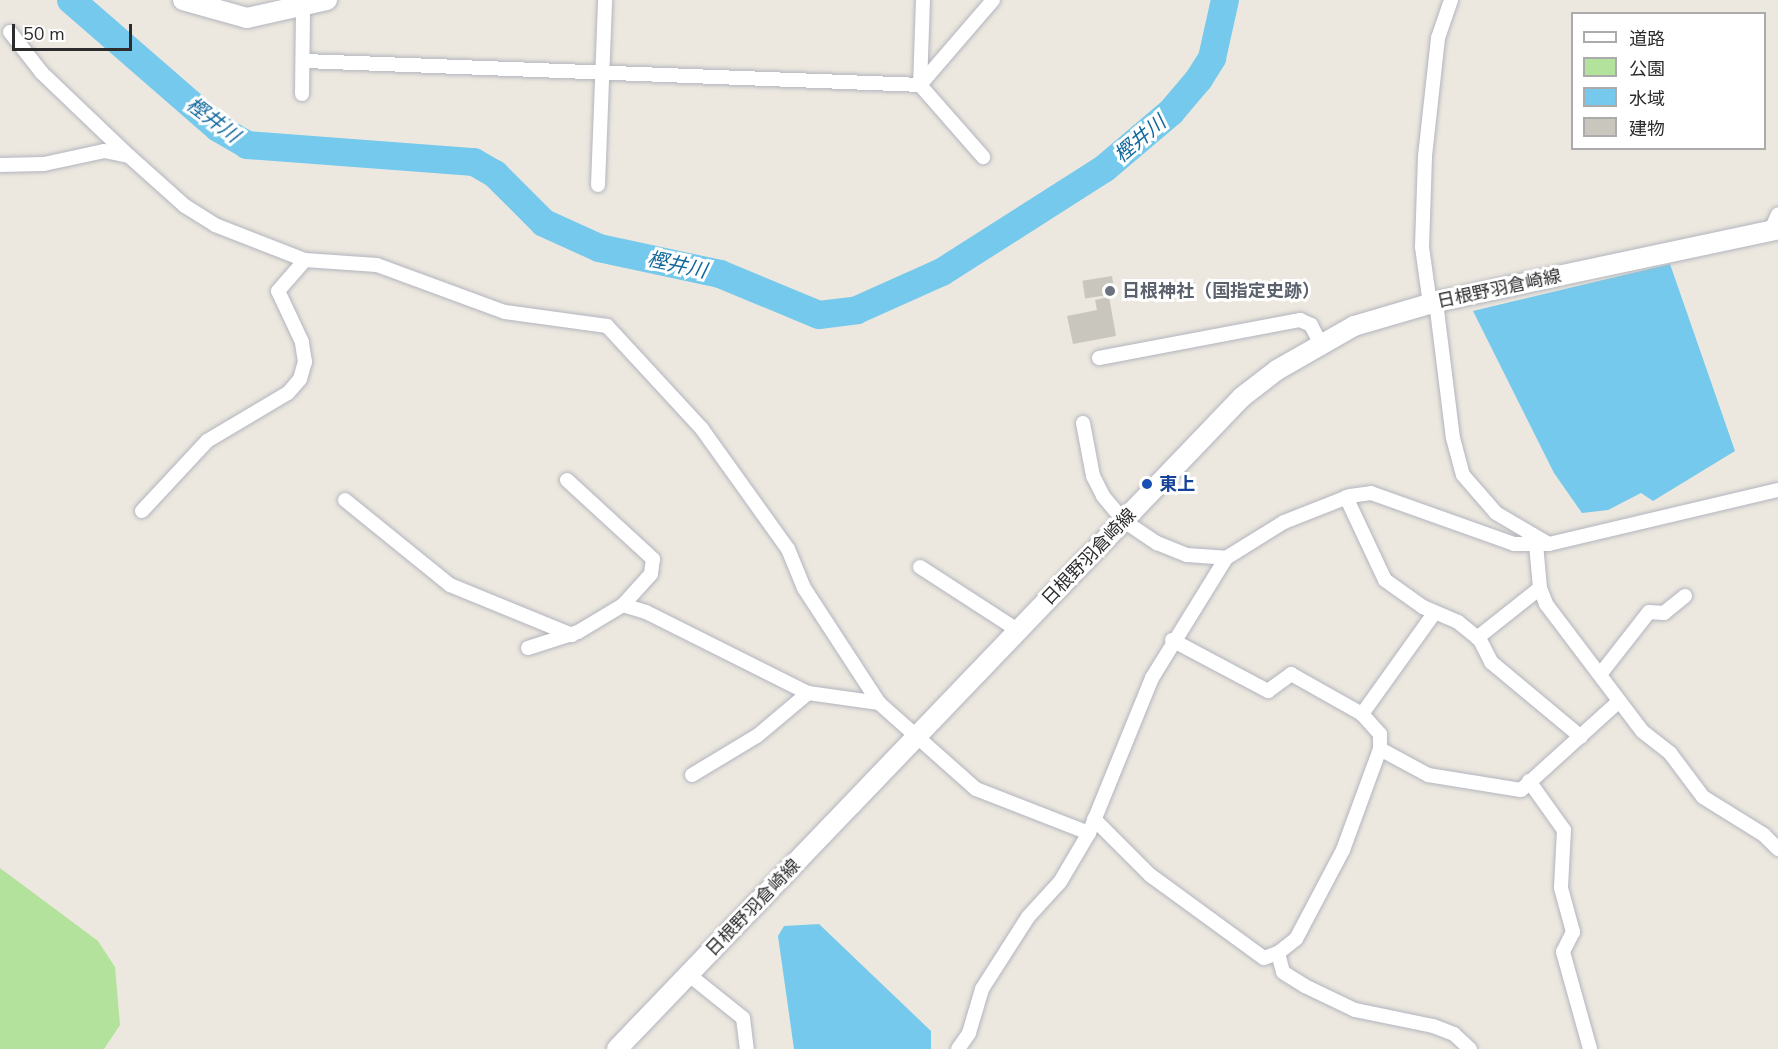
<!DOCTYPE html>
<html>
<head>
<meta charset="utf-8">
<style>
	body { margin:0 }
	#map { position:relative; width:1778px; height:1049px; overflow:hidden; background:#ede8df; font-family:"Nunito Sans","Noto Sans JP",sans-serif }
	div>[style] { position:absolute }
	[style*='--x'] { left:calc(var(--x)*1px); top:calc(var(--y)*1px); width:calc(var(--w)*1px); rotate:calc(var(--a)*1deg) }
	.green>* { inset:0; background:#b3e29d }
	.water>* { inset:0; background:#75c9ec }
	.river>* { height:28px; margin:-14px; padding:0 14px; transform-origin:14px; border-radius:14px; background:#75c9ec }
	.building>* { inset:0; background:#c9c6bd; transform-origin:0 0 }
	.roads { filter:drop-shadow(0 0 2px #b2b5bf) drop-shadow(0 0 2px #b2b5bf) }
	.street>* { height:14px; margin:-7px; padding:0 7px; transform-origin:7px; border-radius:7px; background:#fff }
	.secondary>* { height:20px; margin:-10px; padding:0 10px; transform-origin:10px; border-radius:10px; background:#fff }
	.dots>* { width:16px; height:16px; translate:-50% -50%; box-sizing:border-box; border:3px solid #fff; border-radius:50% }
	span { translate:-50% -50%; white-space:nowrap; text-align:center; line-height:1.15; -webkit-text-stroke:6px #fff; paint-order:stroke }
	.street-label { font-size:18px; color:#2c2c2c }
	.worship-label { font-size:18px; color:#5b616d; font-weight:700 }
	.left { translate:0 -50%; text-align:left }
	.transit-label { font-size:18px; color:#164399; font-weight:700 }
	.water-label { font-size:20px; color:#11689c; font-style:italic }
	.legend { position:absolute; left:1571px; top:12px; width:195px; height:138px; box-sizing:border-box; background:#fff; border:2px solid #ababab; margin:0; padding:8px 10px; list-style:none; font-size:18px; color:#2c2c2c }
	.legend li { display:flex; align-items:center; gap:12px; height:30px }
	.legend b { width:30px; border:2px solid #ababab }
	.scale { position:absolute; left:12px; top:24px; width:120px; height:27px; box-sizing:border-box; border:3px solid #2c2c2c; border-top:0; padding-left:8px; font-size:18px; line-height:21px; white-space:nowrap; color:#2c2c2c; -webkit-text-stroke:4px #fff; paint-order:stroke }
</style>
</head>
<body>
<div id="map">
	<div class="green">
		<div style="clip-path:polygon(0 868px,98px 941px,115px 967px,120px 1025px,104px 1049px,0 1049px)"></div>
	</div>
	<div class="water">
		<div style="clip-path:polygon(1670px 264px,1735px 451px,1653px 501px,1641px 493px,1608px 510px,1582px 513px,1554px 473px,1473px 311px)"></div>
		<div style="clip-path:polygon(819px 924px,931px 1031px,931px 1049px,794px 1049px,778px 936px,784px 926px)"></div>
	</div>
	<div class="river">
		<div style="--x:71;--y:0;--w:195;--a:41"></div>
		<div style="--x:218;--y:128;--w:34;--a:30"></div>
		<div style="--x:247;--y:145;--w:228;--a:4.3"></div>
		<div style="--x:474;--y:162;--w:24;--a:30"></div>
		<div style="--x:495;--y:174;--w:69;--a:45"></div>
		<div style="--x:544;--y:223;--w:60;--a:24.4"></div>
		<div style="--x:599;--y:248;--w:124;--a:12.1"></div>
		<div style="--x:720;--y:274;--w:107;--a:22.5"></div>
		<div style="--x:819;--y:315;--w:38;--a:-7"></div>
		<div style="--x:857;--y:310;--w:93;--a:-24.1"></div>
		<div style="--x:942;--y:272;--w:193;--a:-32.5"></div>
		<div style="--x:1105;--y:168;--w:87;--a:-40.3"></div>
		<div style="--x:1171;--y:112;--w:43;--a:-49.7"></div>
		<div style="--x:1199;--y:79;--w:25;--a:-58"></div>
		<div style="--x:1212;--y:58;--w:59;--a:-77.4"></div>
	</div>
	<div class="building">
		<div style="left:1112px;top:276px;width:18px;height:30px;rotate:81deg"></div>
		<div style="clip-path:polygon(1109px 297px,1116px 336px,1073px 344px,1067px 316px,1097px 310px,1095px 300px)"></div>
	</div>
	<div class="roads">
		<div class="street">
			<div style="--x:923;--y:0;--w:85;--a:92"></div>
			<div style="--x:920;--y:85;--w:96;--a:48.8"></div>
			<div style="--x:10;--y:32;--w:52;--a:52"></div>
			<div style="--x:42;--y:73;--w:120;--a:43.7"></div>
			<div style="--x:129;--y:156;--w:75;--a:41.8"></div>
			<div style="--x:185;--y:206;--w:36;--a:32"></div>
			<div style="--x:215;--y:225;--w:97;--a:21.3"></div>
			<div style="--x:305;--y:260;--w:72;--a:4"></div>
			<div style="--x:377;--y:265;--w:136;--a:20.2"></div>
			<div style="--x:505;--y:312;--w:103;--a:7.8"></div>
			<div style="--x:607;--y:326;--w:140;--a:47.3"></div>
			<div style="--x:702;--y:429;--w:148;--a:54.4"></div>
			<div style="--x:788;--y:549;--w:42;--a:67.7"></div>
			<div style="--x:804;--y:588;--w:137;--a:56.9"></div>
			<div style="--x:305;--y:61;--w:615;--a:2.23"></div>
			<div style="--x:920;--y:85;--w:112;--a:-49.3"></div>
			<div style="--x:302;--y:94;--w:85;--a:-89.3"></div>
			<div style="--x:0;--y:165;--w:44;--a:-1.3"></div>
			<div style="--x:44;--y:164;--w:61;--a:-12.2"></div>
			<div style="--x:104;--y:151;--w:25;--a:11"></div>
			<div style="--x:598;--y:185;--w:185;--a:-87.8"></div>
			<div style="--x:1771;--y:230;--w:17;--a:-66"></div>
			<div style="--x:1436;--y:302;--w:137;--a:82.9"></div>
			<div style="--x:1453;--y:438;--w:38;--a:75"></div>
			<div style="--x:1463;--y:475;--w:50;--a:49"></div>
			<div style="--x:1496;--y:513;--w:59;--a:30.5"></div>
			<div style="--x:1430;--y:304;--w:58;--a:-98"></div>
			<div style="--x:1422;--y:247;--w:91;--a:-88.1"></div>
			<div style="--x:1425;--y:156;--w:119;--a:-83.7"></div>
			<div style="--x:1438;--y:38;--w:40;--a:-71.1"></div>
			<div style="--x:1099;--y:358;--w:205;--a:-10.7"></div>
			<div style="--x:1300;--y:320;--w:12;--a:24"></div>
			<div style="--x:1311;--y:325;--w:20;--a:63"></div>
			<div style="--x:1083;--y:423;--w:54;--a:79.3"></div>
			<div style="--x:1093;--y:476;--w:22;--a:63"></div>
			<div style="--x:1103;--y:496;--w:33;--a:50"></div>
			<div style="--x:1124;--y:521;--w:40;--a:34"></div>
			<div style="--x:1157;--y:543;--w:32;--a:22"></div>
			<div style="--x:1187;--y:555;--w:39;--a:4"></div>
			<div style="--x:1226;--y:558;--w:68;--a:-31.8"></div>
			<div style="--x:1284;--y:522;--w:71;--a:-21.5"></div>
			<div style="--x:1350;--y:496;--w:21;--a:-8"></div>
			<div style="--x:1371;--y:493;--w:152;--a:19.6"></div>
			<div style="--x:1514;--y:544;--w:35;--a:0"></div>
			<div style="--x:1549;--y:544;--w:235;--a:-13.3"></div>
			<div style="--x:567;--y:480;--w:117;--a:42.6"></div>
			<div style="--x:653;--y:559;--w:15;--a:98"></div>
			<div style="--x:651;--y:574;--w:42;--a:132.1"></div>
			<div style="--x:1346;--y:497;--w:92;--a:64.8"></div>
			<div style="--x:1385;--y:580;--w:47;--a:35.4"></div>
			<div style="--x:1423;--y:607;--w:38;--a:23"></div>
			<div style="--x:1458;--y:622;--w:28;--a:39"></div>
			<div style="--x:1480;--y:640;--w:25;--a:63"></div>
			<div style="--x:1491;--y:662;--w:117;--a:39.8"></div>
			<div style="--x:345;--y:500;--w:135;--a:39"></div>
			<div style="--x:450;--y:585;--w:132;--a:22.3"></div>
			<div style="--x:142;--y:511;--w:96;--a:-47.1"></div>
			<div style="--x:207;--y:441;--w:94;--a:-30.7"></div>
			<div style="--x:288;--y:393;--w:18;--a:-49"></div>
			<div style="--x:300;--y:379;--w:18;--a:-74"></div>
			<div style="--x:305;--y:362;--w:20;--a:-99"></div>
			<div style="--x:302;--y:342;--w:56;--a:-115.2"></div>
			<div style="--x:278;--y:291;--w:41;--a:-48.9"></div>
			<div style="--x:1536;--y:544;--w:44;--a:84.8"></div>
			<div style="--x:1540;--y:588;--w:17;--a:69"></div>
			<div style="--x:1546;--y:604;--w:159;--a:52.9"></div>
			<div style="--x:1642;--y:731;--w:36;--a:38"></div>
			<div style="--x:1670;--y:753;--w:55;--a:53.1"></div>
			<div style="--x:1703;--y:797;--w:72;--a:31.9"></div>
			<div style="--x:1764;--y:835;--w:20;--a:45"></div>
			<div style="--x:920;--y:567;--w:118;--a:32.9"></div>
			<div style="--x:1477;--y:638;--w:80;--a:-38.4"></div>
			<div style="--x:1172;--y:640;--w:109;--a:28"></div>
			<div style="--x:1268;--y:691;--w:29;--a:-36"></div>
			<div style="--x:1291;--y:674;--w:81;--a:29.4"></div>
			<div style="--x:1362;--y:714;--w:27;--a:48"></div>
			<div style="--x:1380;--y:734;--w:15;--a:90"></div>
			<div style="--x:528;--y:648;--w:52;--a:-17.7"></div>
			<div style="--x:578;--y:632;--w:52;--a:-31"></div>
			<div style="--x:623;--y:605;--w:24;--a:17"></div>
			<div style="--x:646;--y:612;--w:181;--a:26.6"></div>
			<div style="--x:1602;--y:672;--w:76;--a:-51.9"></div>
			<div style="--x:1649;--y:612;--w:15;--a:4"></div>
			<div style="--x:1664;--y:613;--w:27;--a:-39"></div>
			<div style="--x:1362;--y:714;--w:125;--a:-54.4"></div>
			<div style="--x:692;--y:775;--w:76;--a:-31"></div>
			<div style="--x:757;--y:736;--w:67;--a:-40.1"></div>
			<div style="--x:808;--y:693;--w:72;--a:8"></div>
			<div style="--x:879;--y:703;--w:130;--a:41.6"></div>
			<div style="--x:976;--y:789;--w:121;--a:21.3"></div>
			<div style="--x:1529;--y:781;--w:60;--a:54.5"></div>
			<div style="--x:1564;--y:830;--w:58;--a:93"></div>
			<div style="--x:1561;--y:888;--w:46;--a:74.7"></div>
			<div style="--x:1573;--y:932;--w:22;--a:117"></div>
			<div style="--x:1563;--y:952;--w:101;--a:74.4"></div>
			<div style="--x:1094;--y:819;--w:79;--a:45"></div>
			<div style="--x:1150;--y:875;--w:141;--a:36.1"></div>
			<div style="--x:1264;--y:958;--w:15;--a:-20"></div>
			<div style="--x:688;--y:974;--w:70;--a:38.7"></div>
			<div style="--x:743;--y:1018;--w:31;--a:83"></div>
			<div style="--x:958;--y:1049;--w:19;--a:-55"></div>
			<div style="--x:969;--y:1033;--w:46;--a:-73.5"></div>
			<div style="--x:982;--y:989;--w:85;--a:-57.4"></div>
			<div style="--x:1028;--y:917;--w:47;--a:-47.6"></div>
			<div style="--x:1060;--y:882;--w:57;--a:-59.4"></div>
			<div style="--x:1089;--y:833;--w:167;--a:-67.9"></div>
			<div style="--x:1152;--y:678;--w:141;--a:-58.3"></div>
			<div style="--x:1470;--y:1049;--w:22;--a:-137"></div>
			<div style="--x:1454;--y:1034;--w:22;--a:-159"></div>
			<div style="--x:1433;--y:1026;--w:80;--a:-168.4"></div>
			<div style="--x:1355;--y:1010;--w:55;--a:-154.4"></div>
			<div style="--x:1305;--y:986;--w:26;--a:-148"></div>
			<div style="--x:1283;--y:972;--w:20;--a:-105"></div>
			<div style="--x:1278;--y:953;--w:23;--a:-38"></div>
			<div style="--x:1296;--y:939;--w:101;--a:-62.2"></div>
			<div style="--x:1343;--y:850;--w:108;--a:-69.9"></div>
			<div style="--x:1380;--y:749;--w:55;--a:28.4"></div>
			<div style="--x:1428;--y:775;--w:94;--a:9.2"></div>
			<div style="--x:1521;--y:790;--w:132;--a:-42.2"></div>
		</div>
		<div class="secondary">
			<div style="--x:183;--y:0;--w:66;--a:15.7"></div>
			<div style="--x:247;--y:18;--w:82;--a:-12.7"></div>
			<div style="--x:617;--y:1049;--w:903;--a:-46.21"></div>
			<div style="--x:1242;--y:397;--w:44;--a:-37.6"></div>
			<div style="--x:1277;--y:370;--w:89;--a:-29.7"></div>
			<div style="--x:1354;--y:326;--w:85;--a:-16.3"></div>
			<div style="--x:1436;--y:302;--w:350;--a:-12"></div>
		</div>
	</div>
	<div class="dots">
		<div style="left:1110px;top:291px;background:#6b7280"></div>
		<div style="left:1147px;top:484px;background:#1a4fb4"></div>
	</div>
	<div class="street-label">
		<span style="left:1499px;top:289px;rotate:-12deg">日根野羽倉崎線</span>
		<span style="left:1089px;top:557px;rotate:-46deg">日根野羽倉崎線</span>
		<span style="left:753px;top:908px;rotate:-46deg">日根野羽倉崎線</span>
	</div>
	<div class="worship-label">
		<span class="left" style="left:1122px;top:291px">日根神社（国指定史跡）</span>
	</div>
	<div class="transit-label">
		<span class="left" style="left:1159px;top:484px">東上</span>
	</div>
	<div class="water-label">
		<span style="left:213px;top:120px;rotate:37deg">樫井川</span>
		<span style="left:1140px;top:139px;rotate:-40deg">樫井川</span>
		<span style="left:677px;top:265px;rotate:12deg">樫井川</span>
	</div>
	<ul class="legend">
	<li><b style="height:8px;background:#fff"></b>道路</li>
	<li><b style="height:16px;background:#b3e29d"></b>公園</li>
	<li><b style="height:16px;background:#75c9ec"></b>水域</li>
	<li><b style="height:16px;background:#c9c6bd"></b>建物</li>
	</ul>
	<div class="scale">50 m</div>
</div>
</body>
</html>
